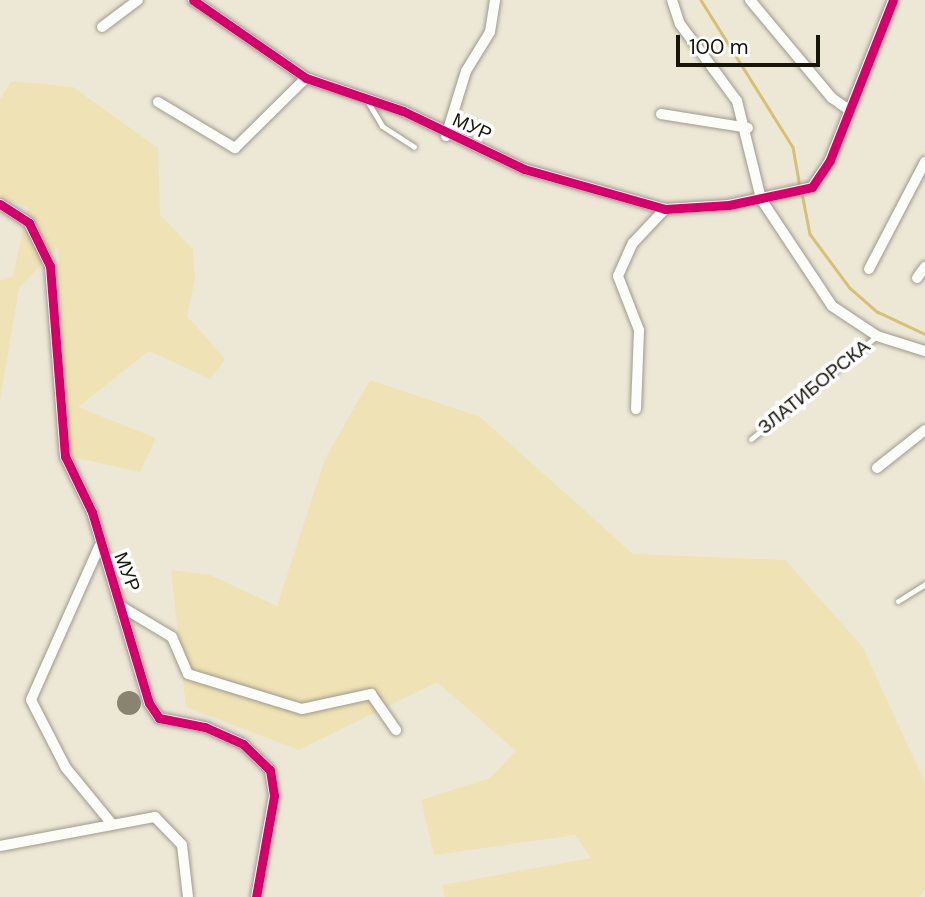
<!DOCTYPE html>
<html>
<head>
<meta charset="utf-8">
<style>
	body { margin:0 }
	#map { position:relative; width:925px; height:897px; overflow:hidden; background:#ede8d6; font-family:"DM Sans",sans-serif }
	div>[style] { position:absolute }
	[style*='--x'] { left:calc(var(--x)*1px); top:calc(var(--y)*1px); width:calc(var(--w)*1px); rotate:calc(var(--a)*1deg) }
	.green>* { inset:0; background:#efe2b4 }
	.stream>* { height:2.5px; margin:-1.25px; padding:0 1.25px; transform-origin:1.25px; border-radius:1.25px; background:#d5c073 }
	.building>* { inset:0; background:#898470 }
	.round { border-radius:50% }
	.roads { filter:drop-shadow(0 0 2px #9e9a8d) drop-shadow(0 0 2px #9e9a8d) }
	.lane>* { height:5px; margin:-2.5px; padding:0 2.5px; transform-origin:2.5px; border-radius:2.5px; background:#fcfcf9 }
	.street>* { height:10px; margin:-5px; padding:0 5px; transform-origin:5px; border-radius:5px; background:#fcfcf9 }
	.cycleway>* { height:9px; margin:-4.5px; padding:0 4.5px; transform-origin:4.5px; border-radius:4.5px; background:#d6006c }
	span { translate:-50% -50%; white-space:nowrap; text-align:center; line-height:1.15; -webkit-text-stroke:7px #fff; paint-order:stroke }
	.street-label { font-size:19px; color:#171408 }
	.scale { position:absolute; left:676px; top:35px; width:144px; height:32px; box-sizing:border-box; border:4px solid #171408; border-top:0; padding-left:9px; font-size:21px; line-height:24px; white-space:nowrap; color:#171408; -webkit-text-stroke:5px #fff; paint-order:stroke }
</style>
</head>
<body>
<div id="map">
	<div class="green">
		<div style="clip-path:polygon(11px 81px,73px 87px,158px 148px,160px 215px,193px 249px,195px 279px,187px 316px,225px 359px,210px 379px,149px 351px,78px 407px,156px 438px,140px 472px,69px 456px,58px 247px,19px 288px,0 400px,0 280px,13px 276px,28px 207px,0 198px,0 100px)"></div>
		<div style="clip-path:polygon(370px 380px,480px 417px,633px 554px,785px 560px,862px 646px,925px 783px,925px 889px,919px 897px,445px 897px,442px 885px,591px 858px,575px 835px,434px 855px,421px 800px,490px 778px,516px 751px,437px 682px,299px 750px,186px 707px,171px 570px,210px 575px,277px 606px,325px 459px)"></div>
	</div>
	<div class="stream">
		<div style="--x:701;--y:0;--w:173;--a:58"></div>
		<div style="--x:793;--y:147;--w:40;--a:80"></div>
		<div style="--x:802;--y:193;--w:42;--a:79"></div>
		<div style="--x:810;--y:234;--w:67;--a:53.5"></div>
		<div style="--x:850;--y:288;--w:37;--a:41"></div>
		<div style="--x:878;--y:312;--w:52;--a:25.1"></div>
	</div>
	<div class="building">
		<div class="round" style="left:117px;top:691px;width:24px;height:24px"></div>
	</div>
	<div class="roads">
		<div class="lane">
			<div style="--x:366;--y:99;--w:31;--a:59"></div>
			<div style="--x:382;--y:126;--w:38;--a:33"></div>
			<div style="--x:751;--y:439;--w:163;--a:-39.3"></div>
			<div style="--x:898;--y:601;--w:32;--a:-32"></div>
		</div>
		<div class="street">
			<div style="--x:193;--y:0;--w:137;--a:34.6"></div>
			<div style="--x:306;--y:78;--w:102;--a:18.8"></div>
			<div style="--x:403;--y:111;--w:134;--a:25.6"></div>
			<div style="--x:524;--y:169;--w:147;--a:15.8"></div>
			<div style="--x:665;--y:209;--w:64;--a:-3.6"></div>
			<div style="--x:729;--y:205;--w:85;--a:-12.2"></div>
			<div style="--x:812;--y:187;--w:32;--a:-56"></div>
			<div style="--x:830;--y:160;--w:172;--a:-68.5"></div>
			<div style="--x:672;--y:0;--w:25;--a:72"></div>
			<div style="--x:680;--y:24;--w:96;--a:53.5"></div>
			<div style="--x:737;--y:101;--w:101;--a:76.2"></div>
			<div style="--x:750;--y:0;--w:128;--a:50.1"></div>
			<div style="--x:832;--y:98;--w:21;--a:35"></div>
			<div style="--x:102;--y:27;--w:45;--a:-36.9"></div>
			<div style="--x:158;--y:102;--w:90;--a:30.9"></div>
			<div style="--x:235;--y:148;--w:100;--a:-44.6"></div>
			<div style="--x:661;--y:114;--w:88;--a:9.1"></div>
			<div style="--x:446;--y:136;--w:68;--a:-72.9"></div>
			<div style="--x:466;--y:71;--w:46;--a:-58.4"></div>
			<div style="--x:490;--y:32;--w:32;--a:-81"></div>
			<div style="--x:761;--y:199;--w:128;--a:56.4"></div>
			<div style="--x:832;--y:306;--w:54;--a:33.7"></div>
			<div style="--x:877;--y:336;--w:50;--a:17.4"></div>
			<div style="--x:0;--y:204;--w:35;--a:33"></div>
			<div style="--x:29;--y:223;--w:48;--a:64"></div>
			<div style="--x:50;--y:266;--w:191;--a:85.5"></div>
			<div style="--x:65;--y:456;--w:62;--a:64.3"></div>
			<div style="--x:92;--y:512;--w:199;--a:73.4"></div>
			<div style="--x:149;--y:703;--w:18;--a:56"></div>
			<div style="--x:159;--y:718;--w:47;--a:11.1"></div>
			<div style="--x:205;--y:727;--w:42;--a:24.1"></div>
			<div style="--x:243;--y:744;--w:37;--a:44"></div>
			<div style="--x:270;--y:770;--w:26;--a:81"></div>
			<div style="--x:274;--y:796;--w:103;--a:100.1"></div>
			<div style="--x:869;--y:269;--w:121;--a:-62.4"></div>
			<div style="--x:917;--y:278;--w:14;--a:-54"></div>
			<div style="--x:636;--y:409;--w:79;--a:-87.8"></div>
			<div style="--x:639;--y:330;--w:58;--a:-111.3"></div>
			<div style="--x:618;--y:276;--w:36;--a:-66"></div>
			<div style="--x:633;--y:243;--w:47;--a:-46.7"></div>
			<div style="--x:877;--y:468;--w:61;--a:-38.4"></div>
			<div style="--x:99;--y:547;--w:167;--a:114"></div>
			<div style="--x:31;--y:700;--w:76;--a:62.8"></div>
			<div style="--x:66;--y:768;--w:72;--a:50.6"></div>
			<div style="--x:122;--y:607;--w:58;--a:31"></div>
			<div style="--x:172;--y:637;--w:40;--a:66.6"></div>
			<div style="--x:188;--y:674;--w:119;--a:17.1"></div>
			<div style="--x:302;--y:709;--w:71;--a:-12.3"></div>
			<div style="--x:371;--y:694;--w:44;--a:55.2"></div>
			<div style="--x:0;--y:846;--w:158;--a:-10.6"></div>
			<div style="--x:155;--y:817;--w:39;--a:46"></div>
			<div style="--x:182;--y:845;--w:52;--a:83.4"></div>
		</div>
	</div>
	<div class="cycleway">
		<div style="--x:193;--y:0;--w:137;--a:34.6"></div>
		<div style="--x:306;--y:78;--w:102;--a:18.8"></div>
		<div style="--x:403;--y:111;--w:134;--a:25.6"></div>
		<div style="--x:524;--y:169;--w:147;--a:15.8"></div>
		<div style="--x:665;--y:209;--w:64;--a:-3.6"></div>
		<div style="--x:729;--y:205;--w:85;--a:-12.2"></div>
		<div style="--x:812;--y:187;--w:32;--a:-56"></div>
		<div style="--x:830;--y:160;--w:172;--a:-68.5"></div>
		<div style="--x:0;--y:204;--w:35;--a:33"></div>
		<div style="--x:29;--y:223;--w:48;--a:64"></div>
		<div style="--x:50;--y:266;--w:191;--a:85.5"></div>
		<div style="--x:65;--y:456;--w:62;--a:64.3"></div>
		<div style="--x:92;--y:512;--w:199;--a:73.4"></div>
		<div style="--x:149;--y:703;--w:18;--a:56"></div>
		<div style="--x:159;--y:718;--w:47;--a:11.1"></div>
		<div style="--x:205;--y:727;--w:42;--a:24.1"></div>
		<div style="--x:243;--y:744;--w:37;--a:44"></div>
		<div style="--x:270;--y:770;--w:26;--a:81"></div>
		<div style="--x:274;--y:796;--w:103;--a:100.1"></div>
	</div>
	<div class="street-label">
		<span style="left:472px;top:127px;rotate:24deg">МУР</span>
		<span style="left:814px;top:387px;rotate:-39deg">ЗЛАТИБОРСКА</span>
		<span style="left:127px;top:572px;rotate:69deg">МУР</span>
	</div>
	<div class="scale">100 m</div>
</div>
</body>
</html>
